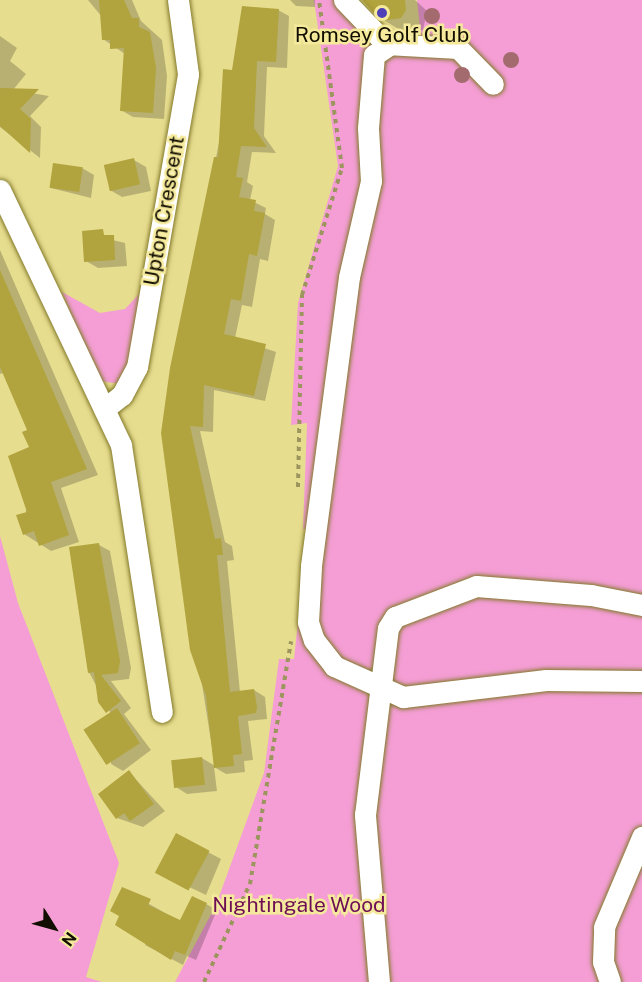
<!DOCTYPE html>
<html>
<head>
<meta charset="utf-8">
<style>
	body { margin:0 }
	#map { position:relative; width:642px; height:982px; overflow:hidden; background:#e7dd8f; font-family:"Public Sans",sans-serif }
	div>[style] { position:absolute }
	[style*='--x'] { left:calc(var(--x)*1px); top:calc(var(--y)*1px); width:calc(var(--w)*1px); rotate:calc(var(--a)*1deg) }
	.green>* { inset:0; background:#f49ed5 }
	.shadow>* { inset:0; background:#0003 }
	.building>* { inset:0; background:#b1a33d; transform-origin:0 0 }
	.path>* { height:4px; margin-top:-2px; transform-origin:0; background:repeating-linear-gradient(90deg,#9d955e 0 4.5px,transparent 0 9px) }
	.roads { filter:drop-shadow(0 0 2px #83792a) drop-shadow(0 0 2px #83792a) }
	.minor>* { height:21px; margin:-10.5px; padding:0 10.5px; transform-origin:10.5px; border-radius:10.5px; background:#fff }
	.trees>* { width:16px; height:16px; margin:-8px; border-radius:50%; background:#a46b6f }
	.dots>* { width:16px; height:16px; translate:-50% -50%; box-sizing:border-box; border:3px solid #f5ea9c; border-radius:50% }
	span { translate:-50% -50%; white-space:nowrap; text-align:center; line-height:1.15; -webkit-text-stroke:5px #f5ea9c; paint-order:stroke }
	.poi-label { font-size:21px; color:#110d00 }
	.street-label { font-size:21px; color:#110d00 }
	.park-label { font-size:21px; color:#6e0e55 }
	.north { position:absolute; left:24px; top:898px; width:60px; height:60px; -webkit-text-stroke:4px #f5ea9c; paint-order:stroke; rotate:127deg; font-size:16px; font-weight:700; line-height:24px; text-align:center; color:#110d00 }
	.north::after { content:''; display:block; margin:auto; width:21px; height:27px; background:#110d00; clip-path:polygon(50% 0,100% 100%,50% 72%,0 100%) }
</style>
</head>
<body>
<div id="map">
	<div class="green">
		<div style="clip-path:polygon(314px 0,341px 0,376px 44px,422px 46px,417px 0,642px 0,642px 982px,175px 982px,216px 905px,264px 773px,279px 659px,294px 659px,308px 529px,303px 529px,307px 423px,291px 425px,298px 303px,338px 166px)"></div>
		<div style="clip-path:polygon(62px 292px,100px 313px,125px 309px,139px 294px,129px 368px,121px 384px,99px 381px)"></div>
		<div style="clip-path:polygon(0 536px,18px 603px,119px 863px,86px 977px,102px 982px,0 982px)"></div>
	</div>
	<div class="shadow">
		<div style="clip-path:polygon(88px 0,132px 0,141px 21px,162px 40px,167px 76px,164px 119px,133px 117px,121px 110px,125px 54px,103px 39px,102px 17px)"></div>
		<div style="clip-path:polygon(290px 0,315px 0,315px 7px,296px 6px)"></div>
		<div style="clip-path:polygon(368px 0,415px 0,427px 11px,423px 30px,405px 33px,382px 19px)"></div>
		<div style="clip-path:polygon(278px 10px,289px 16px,287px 68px,267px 67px,264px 136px,276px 153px,252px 152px,247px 182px,253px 186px,250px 200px,266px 208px,265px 214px,275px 220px,268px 261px,260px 259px,252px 307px,242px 305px,235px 338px,276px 352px,265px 401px,214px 390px,213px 432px,200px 431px,225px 542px,232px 546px,234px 560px,227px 561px,240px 692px,254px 690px,265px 697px,267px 719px,248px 721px,253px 760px,244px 761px,245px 772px,226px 774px,214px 767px,217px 791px,187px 794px,176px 787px,202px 758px,215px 766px,162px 433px,233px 71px)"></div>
		<div style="clip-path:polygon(0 36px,17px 48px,10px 61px,26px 74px,13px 90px,49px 96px,30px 116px,41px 127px,40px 158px,0 127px)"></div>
		<div style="clip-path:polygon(134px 160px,146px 167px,151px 191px,122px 197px,110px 190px)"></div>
		<div style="clip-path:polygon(82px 168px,94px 175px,91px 198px,51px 188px)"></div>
		<div style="clip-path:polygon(84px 233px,125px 243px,127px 266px,98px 268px,86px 261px)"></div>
		<div style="clip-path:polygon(0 250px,98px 475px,61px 488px,79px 542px,51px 551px,24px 534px,31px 448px,29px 431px,4px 373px,0 374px)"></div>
		<div style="clip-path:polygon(99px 545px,110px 551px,131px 668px,129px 679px,111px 681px,131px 708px,124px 714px,151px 750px,123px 771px,111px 764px,111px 714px,89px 672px)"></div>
		<div style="clip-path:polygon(129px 772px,165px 811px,143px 827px,117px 818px)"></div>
		<div style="clip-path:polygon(176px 835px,221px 859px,206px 895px,162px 874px)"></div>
		<div style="clip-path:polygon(123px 889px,181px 922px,206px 904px,217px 910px,196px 960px,187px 956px,183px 965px,145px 945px,147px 940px,121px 916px)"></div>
	</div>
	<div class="building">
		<div style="clip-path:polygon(99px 0,124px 0,132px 18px,139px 18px,139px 27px,150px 32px,156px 68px,153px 113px,120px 111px,124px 48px,110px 49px,110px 40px,102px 40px)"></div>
		<div style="clip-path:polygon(362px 0,405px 0,406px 10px,401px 18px,381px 21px)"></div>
		<div style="clip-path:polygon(242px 6px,279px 9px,276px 62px,257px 61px,254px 128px,267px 147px,241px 146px,236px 177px,243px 178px,239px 197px,256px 200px,254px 211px,265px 213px,257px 256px,249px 254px,241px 301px,231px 299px,224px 334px,266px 344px,254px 396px,204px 385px,203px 427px,190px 426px,215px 539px,221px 538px,223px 555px,217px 555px,230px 692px,254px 689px,257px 707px,256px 713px,238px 716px,242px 754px,233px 755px,234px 766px,214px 768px,206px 696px,190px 650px,161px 433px,170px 368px,214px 157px,218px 157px,223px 69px,232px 70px)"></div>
		<div style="clip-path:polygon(0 88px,39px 89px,20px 109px,31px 119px,30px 153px,0 126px)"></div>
		<div style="left:134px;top:158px;width:27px;height:31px;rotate:77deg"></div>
		<div style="left:53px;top:163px;width:30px;height:25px;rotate:8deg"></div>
		<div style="clip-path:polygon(103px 229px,104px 235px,114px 235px,115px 260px,84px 262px,82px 231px)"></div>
		<div style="clip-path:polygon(0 270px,87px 469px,51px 482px,69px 535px,39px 546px,34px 531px,23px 535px,16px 515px,27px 512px,8px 456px,29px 447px,22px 432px,27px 430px,0 367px)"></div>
		<div style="clip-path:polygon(99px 543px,120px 661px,118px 673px,101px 675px,121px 701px,106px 713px,98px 702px,94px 672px,88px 673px,69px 547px)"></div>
		<div style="left:117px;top:708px;width:42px;height:40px;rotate:57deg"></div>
		<div style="left:202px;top:757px;width:28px;height:31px;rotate:84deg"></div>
		<div style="clip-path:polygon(129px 770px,154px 804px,130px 821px,124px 813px,116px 819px,98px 794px)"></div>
		<div style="left:176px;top:833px;width:38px;height:45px;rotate:28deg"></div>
		<div style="clip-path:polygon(122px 887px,151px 899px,148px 905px,180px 920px,192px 896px,207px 903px,185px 955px,175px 951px,171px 960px,115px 925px,119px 916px,110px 911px)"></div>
	</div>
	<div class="path">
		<div style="--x:298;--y:487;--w:192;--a:-88.8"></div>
		<div style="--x:302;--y:295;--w:133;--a:-72.5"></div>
		<div style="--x:342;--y:168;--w:170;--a:-97.8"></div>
		<div style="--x:204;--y:982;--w:108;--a:-64.9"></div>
		<div style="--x:250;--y:884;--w:246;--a:-80.4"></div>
	</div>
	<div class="roads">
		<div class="minor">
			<div style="--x:344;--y:0;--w:61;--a:46.3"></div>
			<div style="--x:386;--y:44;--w:72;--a:3.2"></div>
			<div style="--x:458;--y:48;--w:50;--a:45.8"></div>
			<div style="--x:389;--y:45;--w:18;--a:146"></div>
			<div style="--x:374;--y:55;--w:73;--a:94.7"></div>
			<div style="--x:368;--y:128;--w:53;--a:86.8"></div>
			<div style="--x:371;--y:181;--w:98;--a:102.9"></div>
			<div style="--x:349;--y:277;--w:292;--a:97.5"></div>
			<div style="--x:311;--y:567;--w:55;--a:93.1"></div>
			<div style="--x:308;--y:622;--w:19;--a:72"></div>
			<div style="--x:314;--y:640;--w:33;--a:52"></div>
			<div style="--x:334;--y:666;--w:76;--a:24.2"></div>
			<div style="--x:403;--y:697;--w:144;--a:-6.8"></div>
			<div style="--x:546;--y:680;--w:96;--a:0.6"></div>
			<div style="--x:0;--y:190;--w:282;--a:64.6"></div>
			<div style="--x:121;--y:445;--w:270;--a:81.3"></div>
			<div style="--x:104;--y:409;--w:23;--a:-38"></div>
			<div style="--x:122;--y:395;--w:32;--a:-62"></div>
			<div style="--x:137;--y:367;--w:297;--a:-80.1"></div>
			<div style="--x:188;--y:74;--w:75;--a:-97.7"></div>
			<div style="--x:379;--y:982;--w:168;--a:-94.8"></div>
			<div style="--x:365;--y:815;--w:188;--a:-83"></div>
			<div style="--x:388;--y:628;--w:13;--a:-58"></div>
			<div style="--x:395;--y:617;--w:87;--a:-20.9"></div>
			<div style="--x:476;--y:586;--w:115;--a:4.5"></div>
			<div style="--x:591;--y:595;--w:52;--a:11.1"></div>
			<div style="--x:610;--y:982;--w:21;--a:-109"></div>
			<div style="--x:603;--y:962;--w:35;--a:-88"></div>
			<div style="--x:604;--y:927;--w:98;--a:-67.1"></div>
		</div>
	</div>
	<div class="trees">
		<div style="left:432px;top:16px"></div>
		<div style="left:511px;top:60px"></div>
		<div style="left:462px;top:75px"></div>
	</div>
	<div class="dots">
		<div style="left:382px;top:13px;background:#4e41b8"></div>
	</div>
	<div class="poi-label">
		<span style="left:382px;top:35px">Romsey Golf Club</span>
	</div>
	<div class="street-label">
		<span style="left:164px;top:211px;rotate:-80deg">Upton Crescent</span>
	</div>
	<div class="park-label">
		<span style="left:299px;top:905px">Nightingale Wood</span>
	</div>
	<div class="north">N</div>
</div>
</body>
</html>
